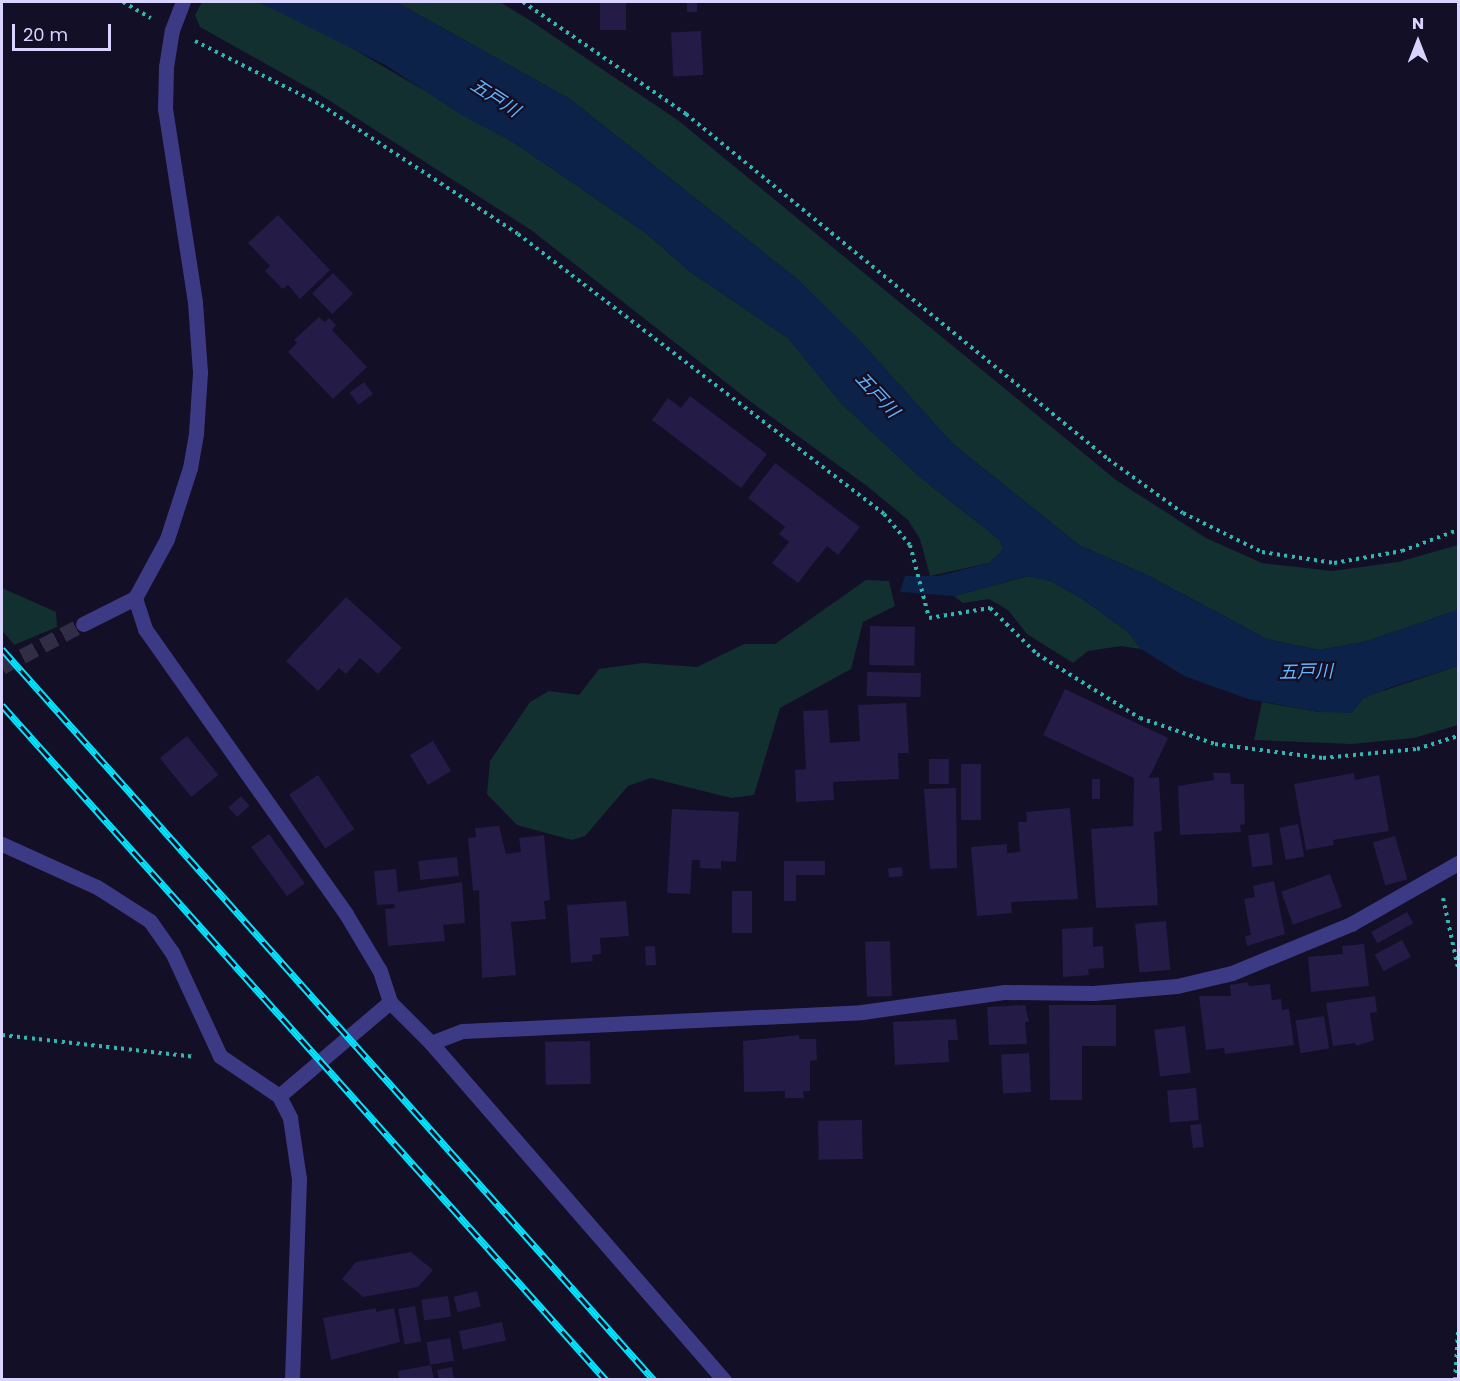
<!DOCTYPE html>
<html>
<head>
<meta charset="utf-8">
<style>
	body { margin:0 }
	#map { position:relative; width:1460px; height:1381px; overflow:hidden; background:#130f26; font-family:Poppins,"Noto Sans JP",sans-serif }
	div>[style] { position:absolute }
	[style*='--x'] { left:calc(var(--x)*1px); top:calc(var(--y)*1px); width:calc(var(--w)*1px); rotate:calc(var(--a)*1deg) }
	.green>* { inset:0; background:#12302f }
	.water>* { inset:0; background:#0c2248 }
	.building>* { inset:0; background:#241b47; transform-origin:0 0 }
	.minor-tunnel>* { height:15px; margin-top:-7.5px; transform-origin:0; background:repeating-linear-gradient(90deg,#312d47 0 15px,transparent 0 23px) }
	.path>* { height:4px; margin-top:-2px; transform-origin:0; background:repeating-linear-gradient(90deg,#2fb8b0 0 3px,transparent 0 7.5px) }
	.minor>* { height:15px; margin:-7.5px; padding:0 7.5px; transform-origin:7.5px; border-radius:7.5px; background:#3d3a85 }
	.rail>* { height:7px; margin-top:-3.5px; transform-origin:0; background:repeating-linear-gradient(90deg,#130f26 0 14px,#00e5ff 0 28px); box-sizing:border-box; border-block:2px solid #00e5ff }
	span { translate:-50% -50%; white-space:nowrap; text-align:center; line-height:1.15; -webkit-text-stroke:4.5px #130f26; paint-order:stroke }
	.water-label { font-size:18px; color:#62b6ff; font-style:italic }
	.frame { position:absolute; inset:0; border:3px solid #d9d4ff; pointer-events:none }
	.north { position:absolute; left:1388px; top:12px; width:60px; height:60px; -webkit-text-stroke:4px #130f26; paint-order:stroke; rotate:0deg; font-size:16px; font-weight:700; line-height:24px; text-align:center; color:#d9d4ff }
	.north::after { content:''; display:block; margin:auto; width:21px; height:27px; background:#d9d4ff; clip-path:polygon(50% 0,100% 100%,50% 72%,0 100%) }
	.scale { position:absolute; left:12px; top:24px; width:99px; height:27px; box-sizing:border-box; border:3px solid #d9d4ff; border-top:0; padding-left:8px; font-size:18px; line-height:21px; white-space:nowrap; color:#d9d4ff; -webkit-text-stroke:4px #130f26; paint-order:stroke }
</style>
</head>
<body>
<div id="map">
	<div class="green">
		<div style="clip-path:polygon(202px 2px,259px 2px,331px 36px,516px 144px,646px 233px,689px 271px,788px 338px,841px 403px,921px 478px,1000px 540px,1003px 550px,989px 563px,930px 576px,920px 539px,908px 520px,867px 486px,751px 402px,531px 230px,316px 92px,200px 27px,195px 15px)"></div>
		<div style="clip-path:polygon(396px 2px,500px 2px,531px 21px,679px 121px,1116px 480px,1206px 538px,1262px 563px,1332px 571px,1398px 562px,1458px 545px,1458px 610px,1364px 642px,1319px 650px,1267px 639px,1147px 575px,1079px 545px,953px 444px,859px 340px,797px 279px,570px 99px)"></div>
		<div style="clip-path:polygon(1028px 576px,1051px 581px,1081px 598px,1128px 632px,1141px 649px,1121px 646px,1088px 651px,1073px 663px,1027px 634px,1008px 610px,989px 599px,963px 603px,954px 596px)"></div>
		<div style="clip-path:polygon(866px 580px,889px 581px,895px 606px,863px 622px,851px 669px,780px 708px,754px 795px,731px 798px,651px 778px,628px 786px,585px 836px,572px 840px,517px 825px,487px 794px,490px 761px,530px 702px,549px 691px,579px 695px,599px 669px,643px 663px,697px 667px,744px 644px,775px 644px)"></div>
		<div style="clip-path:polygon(2px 588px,56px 612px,57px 627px,14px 645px,2px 630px)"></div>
		<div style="clip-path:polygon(1458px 666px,1458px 725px,1414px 738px,1351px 744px,1254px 740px,1262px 702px,1319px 712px)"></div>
	</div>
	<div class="water">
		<div style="clip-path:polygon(259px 2px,396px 2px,570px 99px,797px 279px,859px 340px,953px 444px,1079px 545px,1147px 575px,1267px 639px,1318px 650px,1364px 642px,1458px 610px,1458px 666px,1391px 687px,1363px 699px,1352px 713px,1319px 712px,1248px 699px,1184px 676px,1141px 649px,1128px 632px,1081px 598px,1051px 581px,1027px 576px,954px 596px,900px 592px,905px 576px,938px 576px,989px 563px,1003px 550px,1000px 540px,921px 478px,841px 403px,788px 338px,689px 271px,646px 233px,516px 144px,463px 116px,387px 66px)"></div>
	</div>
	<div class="building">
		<div style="left:600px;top:2px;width:26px;height:28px"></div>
		<div style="left:687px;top:2px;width:10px;height:10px"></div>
		<div style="left:701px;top:31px;width:44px;height:30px;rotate:87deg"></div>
		<div style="clip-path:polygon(278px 215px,330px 270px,300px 299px,288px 285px,283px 289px,265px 271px,270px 266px,248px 243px)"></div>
		<div style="left:333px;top:273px;width:29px;height:29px;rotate:46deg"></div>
		<div style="clip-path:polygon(319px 317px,325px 322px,329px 318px,336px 325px,332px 330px,367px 367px,333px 399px,288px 352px,297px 343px,294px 340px)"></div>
		<div style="left:364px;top:382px;width:15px;height:18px;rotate:53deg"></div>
		<div style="clip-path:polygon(690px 396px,767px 454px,741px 488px,652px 420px,668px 398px,681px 408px)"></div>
		<div style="clip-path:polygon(775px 463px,860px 527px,838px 555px,827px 546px,798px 583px,772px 563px,789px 542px,779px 534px,785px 527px,748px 498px)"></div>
		<div style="clip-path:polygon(346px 597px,402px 648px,378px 674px,360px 658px,346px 674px,339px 668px,318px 691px,286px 661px)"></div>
		<div style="left:870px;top:626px;width:45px;height:39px;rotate:1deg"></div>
		<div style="left:867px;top:672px;width:54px;height:24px;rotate:1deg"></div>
		<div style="clip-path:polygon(1065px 689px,1168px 738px,1149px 778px,1159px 777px,1162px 831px,1154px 832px,1158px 905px,1096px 908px,1091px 829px,1133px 826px,1134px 778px,1043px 735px)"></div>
		<div style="clip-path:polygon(906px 703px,909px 753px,898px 753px,899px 779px,833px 782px,834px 800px,796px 802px,795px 770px,806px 769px,803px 711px,828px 710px,830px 743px,860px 741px,858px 705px)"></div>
		<div style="left:187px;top:736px;width:50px;height:35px;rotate:51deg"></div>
		<div style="left:433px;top:741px;width:35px;height:27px;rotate:59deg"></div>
		<div style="left:929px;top:759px;width:20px;height:25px"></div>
		<div style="left:961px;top:764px;width:20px;height:56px"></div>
		<div style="clip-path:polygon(1213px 773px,1230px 773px,1231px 784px,1244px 784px,1245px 824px,1240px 825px,1241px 832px,1180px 835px,1178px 786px,1214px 780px)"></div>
		<div style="clip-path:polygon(1354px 773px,1355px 780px,1379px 775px,1389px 831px,1333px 840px,1334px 845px,1306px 850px,1294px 784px)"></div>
		<div style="left:318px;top:775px;width:65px;height:35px;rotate:56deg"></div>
		<div style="left:1092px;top:779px;width:8px;height:20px"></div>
		<div style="clip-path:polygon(956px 788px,957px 868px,930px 869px,924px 789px)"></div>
		<div style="left:241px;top:796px;width:13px;height:17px;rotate:48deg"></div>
		<div style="clip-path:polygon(1070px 808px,1078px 899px,1011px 902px,1012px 913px,977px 916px,971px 847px,1007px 844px,1007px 853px,1020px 852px,1018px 822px,1027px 822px,1026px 812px)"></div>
		<div style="clip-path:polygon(672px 809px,739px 812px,736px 862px,721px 861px,721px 869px,700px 868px,700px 860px,692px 860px,690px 894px,667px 893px)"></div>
		<div style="left:1298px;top:824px;width:33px;height:19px;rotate:79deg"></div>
		<div style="clip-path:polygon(499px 826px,506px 854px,521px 852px,519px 838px,544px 835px,550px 900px,544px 901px,546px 919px,511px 922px,516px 975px,482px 978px,479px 890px,473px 891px,468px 838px,476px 837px,475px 828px)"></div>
		<div style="left:1269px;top:833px;width:32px;height:21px;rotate:83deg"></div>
		<div style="left:269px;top:834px;width:61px;height:22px;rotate:54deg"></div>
		<div style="left:1395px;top:836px;width:45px;height:23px;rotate:74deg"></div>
		<div style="left:457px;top:857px;width:19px;height:39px;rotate:84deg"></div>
		<div style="clip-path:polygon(784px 861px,825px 861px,825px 875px,796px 875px,796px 901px,784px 901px)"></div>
		<div style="left:902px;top:867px;width:9px;height:14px;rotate:84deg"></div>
		<div style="clip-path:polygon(396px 869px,398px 892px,462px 882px,465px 923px,443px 925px,445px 941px,388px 946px,385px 909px,395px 908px,394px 904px,377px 905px,374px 871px)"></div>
		<div style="left:1330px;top:874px;width:35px;height:52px;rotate:70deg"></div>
		<div style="clip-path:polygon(1274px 881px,1285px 934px,1247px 946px,1245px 936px,1251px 935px,1244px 899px,1255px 897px,1253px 886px)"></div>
		<div style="left:732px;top:891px;width:20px;height:42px"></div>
		<div style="clip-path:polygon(626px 901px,629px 936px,600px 938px,601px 954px,592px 955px,593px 961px,571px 963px,567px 905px)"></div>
		<div style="left:1407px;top:912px;width:13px;height:41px;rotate:61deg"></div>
		<div style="left:1166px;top:921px;width:49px;height:31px;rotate:85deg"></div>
		<div style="clip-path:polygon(1093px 927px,1093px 947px,1103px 946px,1104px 968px,1088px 969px,1089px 975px,1063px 977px,1062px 929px)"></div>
		<div style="left:1402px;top:940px;width:19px;height:31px;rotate:62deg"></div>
		<div style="left:890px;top:941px;width:55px;height:25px;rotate:88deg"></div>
		<div style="clip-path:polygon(1364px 944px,1369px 986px,1311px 992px,1308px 957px,1343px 954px,1342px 946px)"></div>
		<div style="left:655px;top:946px;width:19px;height:10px;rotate:87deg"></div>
		<div style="clip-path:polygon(1248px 982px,1249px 986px,1270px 984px,1272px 1000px,1281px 999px,1282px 1010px,1289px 1009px,1294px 1045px,1225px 1054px,1224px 1048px,1206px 1050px,1199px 996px,1231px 996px,1230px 985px)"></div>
		<div style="clip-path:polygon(1375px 996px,1377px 1012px,1370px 1013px,1374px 1040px,1356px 1046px,1355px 1043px,1333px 1046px,1326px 1003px)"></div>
		<div style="clip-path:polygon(1025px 1005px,1029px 1022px,1025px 1022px,1027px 1044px,989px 1045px,987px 1007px)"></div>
		<div style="clip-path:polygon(1049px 1005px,1116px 1005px,1116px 1046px,1082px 1046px,1082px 1100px,1050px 1100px)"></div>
		<div style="left:1324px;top:1016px;width:33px;height:29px;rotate:81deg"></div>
		<div style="clip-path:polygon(956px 1019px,958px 1040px,948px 1040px,949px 1062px,895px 1065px,893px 1022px)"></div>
		<div style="left:1185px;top:1026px;width:47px;height:31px;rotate:83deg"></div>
		<div style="clip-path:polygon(799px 1035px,799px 1039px,816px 1039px,817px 1060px,810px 1061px,810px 1091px,803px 1091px,804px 1098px,785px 1098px,785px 1091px,744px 1092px,743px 1041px)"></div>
		<div style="left:590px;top:1041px;width:43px;height:45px;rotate:89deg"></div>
		<div style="left:1029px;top:1053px;width:39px;height:28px;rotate:87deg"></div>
		<div style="left:1196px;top:1088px;width:32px;height:29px;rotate:85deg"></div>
		<div style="left:862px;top:1120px;width:39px;height:44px;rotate:89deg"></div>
		<div style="left:1201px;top:1124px;width:23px;height:11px;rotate:83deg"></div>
		<div style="clip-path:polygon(411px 1252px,433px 1270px,418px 1287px,363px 1297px,342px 1279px,356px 1262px)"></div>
		<div style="left:477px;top:1291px;width:16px;height:24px;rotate:76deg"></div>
		<div style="left:448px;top:1296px;width:21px;height:27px;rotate:82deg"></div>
		<div style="left:415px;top:1306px;width:36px;height:17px;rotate:80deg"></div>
		<div style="clip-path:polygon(376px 1308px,376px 1312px,394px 1308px,400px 1342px,331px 1360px,323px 1318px)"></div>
		<div style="left:502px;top:1322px;width:19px;height:44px;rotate:78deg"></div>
		<div style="left:450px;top:1338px;width:23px;height:24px;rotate:80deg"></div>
		<div style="clip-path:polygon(431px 1365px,434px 1380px,399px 1380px,398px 1371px)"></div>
		<div style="clip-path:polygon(452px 1367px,454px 1380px,439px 1380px,437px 1370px)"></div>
	</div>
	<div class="minor-tunnel">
		<div style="--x:2;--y:667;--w:92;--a:-28"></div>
	</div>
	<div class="path">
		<div style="--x:123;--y:2;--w:32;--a:30"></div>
		<div style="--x:523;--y:2;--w:198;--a:34.5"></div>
		<div style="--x:686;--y:114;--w:545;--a:39.27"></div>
		<div style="--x:1108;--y:459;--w:92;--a:35.8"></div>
		<div style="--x:1183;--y:513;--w:88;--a:26.3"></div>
		<div style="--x:1262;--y:552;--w:73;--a:8.7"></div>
		<div style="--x:1334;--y:563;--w:69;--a:-10"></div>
		<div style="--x:1402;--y:551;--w:60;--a:-20.6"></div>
		<div style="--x:195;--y:41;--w:141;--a:26.9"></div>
		<div style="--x:321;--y:105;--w:235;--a:33.2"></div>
		<div style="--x:518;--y:234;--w:461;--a:37.4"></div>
		<div style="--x:884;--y:514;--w:40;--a:50"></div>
		<div style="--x:910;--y:545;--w:75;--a:75.4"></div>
		<div style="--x:929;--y:618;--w:62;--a:-9.3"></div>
		<div style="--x:990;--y:608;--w:66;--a:44.4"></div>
		<div style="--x:1037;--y:654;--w:121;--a:31.9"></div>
		<div style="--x:1140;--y:718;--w:79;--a:19.1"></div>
		<div style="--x:1215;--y:744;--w:109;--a:7.4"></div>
		<div style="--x:1323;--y:758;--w:94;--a:-5.5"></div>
		<div style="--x:1417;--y:749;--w:43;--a:-17.6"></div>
		<div style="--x:1443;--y:898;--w:72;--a:77.9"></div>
		<div style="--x:2;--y:1035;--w:193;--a:6.5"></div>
		<div style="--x:1455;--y:1380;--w:48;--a:-86.4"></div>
	</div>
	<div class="minor">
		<div style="--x:135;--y:598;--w:33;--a:72"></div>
		<div style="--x:145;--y:629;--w:349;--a:54.8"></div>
		<div style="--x:346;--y:914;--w:66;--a:59.2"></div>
		<div style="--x:380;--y:971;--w:33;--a:72"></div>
		<div style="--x:390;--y:1002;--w:58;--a:45"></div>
		<div style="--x:431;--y:1043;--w:447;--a:49"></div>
		<div style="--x:83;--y:624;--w:58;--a:-26.6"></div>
		<div style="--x:135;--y:598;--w:67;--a:-61.5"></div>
		<div style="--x:167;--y:539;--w:75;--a:-72.1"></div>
		<div style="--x:190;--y:468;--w:36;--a:-80"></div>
		<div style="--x:196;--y:433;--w:61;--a:-86.2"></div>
		<div style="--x:200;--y:372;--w:70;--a:-94.1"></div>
		<div style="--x:195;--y:302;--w:195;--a:-98.8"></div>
		<div style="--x:165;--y:109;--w:42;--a:-88.6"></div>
		<div style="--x:166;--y:67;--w:37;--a:-81"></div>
		<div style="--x:172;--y:30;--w:30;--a:-69"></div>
		<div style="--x:2;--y:844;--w:104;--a:24.4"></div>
		<div style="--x:97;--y:887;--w:63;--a:32.7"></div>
		<div style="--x:150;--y:921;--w:38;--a:55"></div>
		<div style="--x:172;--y:952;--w:115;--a:65.2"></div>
		<div style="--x:220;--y:1056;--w:71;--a:34.1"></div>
		<div style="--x:279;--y:1096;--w:25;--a:63"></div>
		<div style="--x:290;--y:1118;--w:62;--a:81.6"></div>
		<div style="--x:299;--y:1179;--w:201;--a:92"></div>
		<div style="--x:431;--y:1043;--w:34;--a:-21"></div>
		<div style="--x:463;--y:1031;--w:399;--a:-2.7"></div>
		<div style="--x:862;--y:1012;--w:143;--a:-8"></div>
		<div style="--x:1004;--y:992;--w:89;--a:0.6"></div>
		<div style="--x:1093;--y:993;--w:84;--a:-4.8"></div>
		<div style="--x:1177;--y:986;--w:57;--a:-13.3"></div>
		<div style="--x:1232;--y:973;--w:129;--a:-22.4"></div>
		<div style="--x:1351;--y:924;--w:123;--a:-29.7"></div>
		<div style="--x:279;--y:1096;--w:145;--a:-40.3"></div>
	</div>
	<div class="rail">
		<div style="--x:2;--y:649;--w:980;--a:48.27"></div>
		<div style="--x:2;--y:705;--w:906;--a:48.18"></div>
	</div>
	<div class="water-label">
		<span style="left:495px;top:98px;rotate:33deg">五戸川</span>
		<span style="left:877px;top:395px;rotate:47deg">五戸川</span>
		<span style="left:1306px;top:672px;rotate:-1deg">五戸川</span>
	</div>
	<div class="frame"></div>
	<div class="north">N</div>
	<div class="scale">20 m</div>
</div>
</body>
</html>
